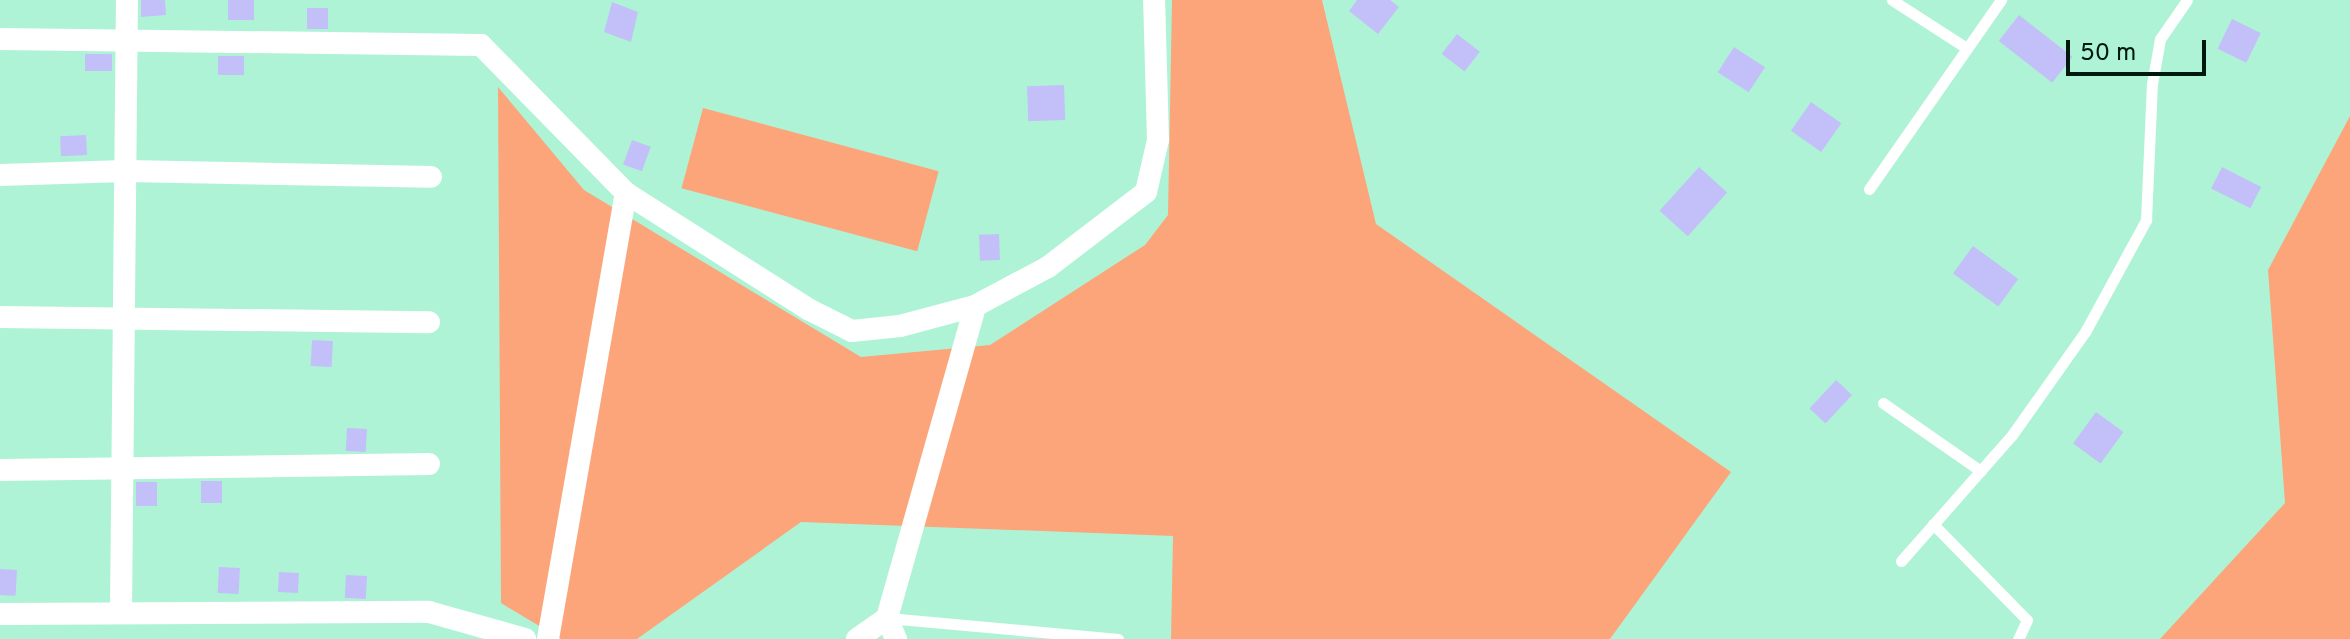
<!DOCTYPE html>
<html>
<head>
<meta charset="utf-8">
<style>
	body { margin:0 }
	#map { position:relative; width:2350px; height:639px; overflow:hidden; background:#aff3d6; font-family:Overpass,sans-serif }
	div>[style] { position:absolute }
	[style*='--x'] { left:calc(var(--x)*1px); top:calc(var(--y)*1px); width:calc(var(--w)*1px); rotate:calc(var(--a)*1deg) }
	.green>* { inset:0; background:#fda57a; transform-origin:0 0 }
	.building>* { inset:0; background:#c3c0f9; transform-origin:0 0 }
	.service>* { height:11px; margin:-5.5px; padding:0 5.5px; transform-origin:5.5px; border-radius:5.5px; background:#fff }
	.minor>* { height:22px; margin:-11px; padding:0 11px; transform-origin:11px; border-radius:11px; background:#fff }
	span { translate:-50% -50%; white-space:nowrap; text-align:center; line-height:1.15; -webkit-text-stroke:6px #aff3d6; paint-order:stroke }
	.scale { position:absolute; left:2066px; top:40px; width:140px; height:36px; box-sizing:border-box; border:4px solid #001910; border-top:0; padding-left:10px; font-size:24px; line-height:28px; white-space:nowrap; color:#001910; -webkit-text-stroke:6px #aff3d6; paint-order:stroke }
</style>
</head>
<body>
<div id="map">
	<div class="green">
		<div style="clip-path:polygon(1172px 0,1322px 0,1376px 224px,1731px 472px,1610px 639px,1171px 639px,1173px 536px,801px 522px,637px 639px,561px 639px,501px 603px,498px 87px,584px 190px,861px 357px,990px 345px,1145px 245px,1168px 215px)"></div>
		<div style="left:703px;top:108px;width:244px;height:83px;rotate:15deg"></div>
		<div style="clip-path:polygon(2350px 116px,2350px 639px,2160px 639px,2285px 503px,2268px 270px)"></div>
	</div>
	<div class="building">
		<div style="clip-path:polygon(141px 0,165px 0,166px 15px,141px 17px)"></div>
		<div style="left:228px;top:0;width:26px;height:20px"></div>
		<div style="clip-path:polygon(1357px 0,1390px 0,1399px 7px,1378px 34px,1349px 11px)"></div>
		<div style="clip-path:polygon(612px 2px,638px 12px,631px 42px,604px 32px)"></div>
		<div style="left:307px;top:8px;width:21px;height:21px"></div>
		<div style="left:2019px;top:15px;width:68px;height:33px;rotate:38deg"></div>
		<div style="left:2232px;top:19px;width:32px;height:33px;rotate:26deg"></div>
		<div style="left:1457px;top:34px;width:29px;height:25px;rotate:38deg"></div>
		<div style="left:1734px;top:47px;width:37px;height:30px;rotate:33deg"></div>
		<div style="left:85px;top:54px;width:27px;height:17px"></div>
		<div style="left:218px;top:56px;width:26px;height:19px"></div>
		<div style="left:1064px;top:85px;width:35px;height:37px;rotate:88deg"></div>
		<div style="left:1811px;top:102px;width:37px;height:35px;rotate:35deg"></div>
		<div style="left:86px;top:135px;width:20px;height:26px;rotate:87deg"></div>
		<div style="left:632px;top:140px;width:20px;height:26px;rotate:20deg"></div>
		<div style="left:1699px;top:167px;width:38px;height:59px;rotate:42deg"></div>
		<div style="left:2222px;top:167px;width:44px;height:24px;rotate:27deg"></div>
		<div style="left:999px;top:234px;width:26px;height:20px;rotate:88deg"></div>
		<div style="left:1973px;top:246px;width:56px;height:34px;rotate:36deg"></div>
		<div style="left:312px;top:340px;width:21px;height:26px;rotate:3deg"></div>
		<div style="left:1836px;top:380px;width:22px;height:39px;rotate:43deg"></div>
		<div style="left:2096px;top:412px;width:34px;height:39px;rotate:36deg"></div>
		<div style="left:347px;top:428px;width:20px;height:23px;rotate:3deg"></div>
		<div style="left:201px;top:481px;width:21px;height:22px"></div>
		<div style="left:136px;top:482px;width:21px;height:24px"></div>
		<div style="left:219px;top:567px;width:21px;height:26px;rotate:3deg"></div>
		<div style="left:0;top:569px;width:17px;height:26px;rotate:3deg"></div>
		<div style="left:279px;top:572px;width:20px;height:20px;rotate:3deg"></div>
		<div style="left:346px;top:575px;width:21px;height:23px;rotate:3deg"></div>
	</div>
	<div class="service">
		<div style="--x:1892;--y:0;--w:87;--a:32.8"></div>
		<div style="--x:1869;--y:189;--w:231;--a:-55.1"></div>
		<div style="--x:1883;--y:403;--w:119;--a:34.8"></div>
		<div style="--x:1933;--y:524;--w:134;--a:45.6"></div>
		<div style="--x:2027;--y:620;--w:21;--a:115"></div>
		<div style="--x:1901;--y:561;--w:168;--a:-48.6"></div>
		<div style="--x:2012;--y:435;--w:126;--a:-54.7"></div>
		<div style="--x:2085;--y:332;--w:128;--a:-61.4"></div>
		<div style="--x:2146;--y:220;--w:136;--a:-87.5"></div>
		<div style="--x:2152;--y:84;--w:46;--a:-79.9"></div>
		<div style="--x:2160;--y:39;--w:47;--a:-55.3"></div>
		<div style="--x:888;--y:618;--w:231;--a:5.2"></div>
	</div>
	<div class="minor">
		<div style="--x:0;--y:39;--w:481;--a:0.7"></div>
		<div style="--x:481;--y:45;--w:207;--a:45.6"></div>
		<div style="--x:0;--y:175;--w:125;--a:-1.8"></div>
		<div style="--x:125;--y:171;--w:306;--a:1.1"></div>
		<div style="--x:0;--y:317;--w:429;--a:0.7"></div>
		<div style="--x:0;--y:470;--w:429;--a:-0.8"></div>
		<div style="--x:121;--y:610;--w:610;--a:-89.44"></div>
		<div style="--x:0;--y:614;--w:429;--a:-0.3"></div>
		<div style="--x:429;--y:612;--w:100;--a:15.7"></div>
		<div style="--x:548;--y:639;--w:453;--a:-80.1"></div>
		<div style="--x:626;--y:193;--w:218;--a:32.5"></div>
		<div style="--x:810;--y:310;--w:47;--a:26.6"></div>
		<div style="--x:852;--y:331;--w:48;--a:-5.9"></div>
		<div style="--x:900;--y:326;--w:78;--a:-14.9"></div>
		<div style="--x:975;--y:306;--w:83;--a:-28.1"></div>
		<div style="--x:1048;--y:267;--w:123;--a:-37.4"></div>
		<div style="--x:1146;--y:192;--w:53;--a:-77"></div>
		<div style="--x:1158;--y:140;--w:140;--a:-91.6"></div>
		<div style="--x:857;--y:639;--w:37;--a:-35"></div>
		<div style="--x:896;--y:639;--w:23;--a:-113"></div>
		<div style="--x:887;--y:618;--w:324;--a:-74.2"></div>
	</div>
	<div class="scale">50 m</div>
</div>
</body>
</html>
